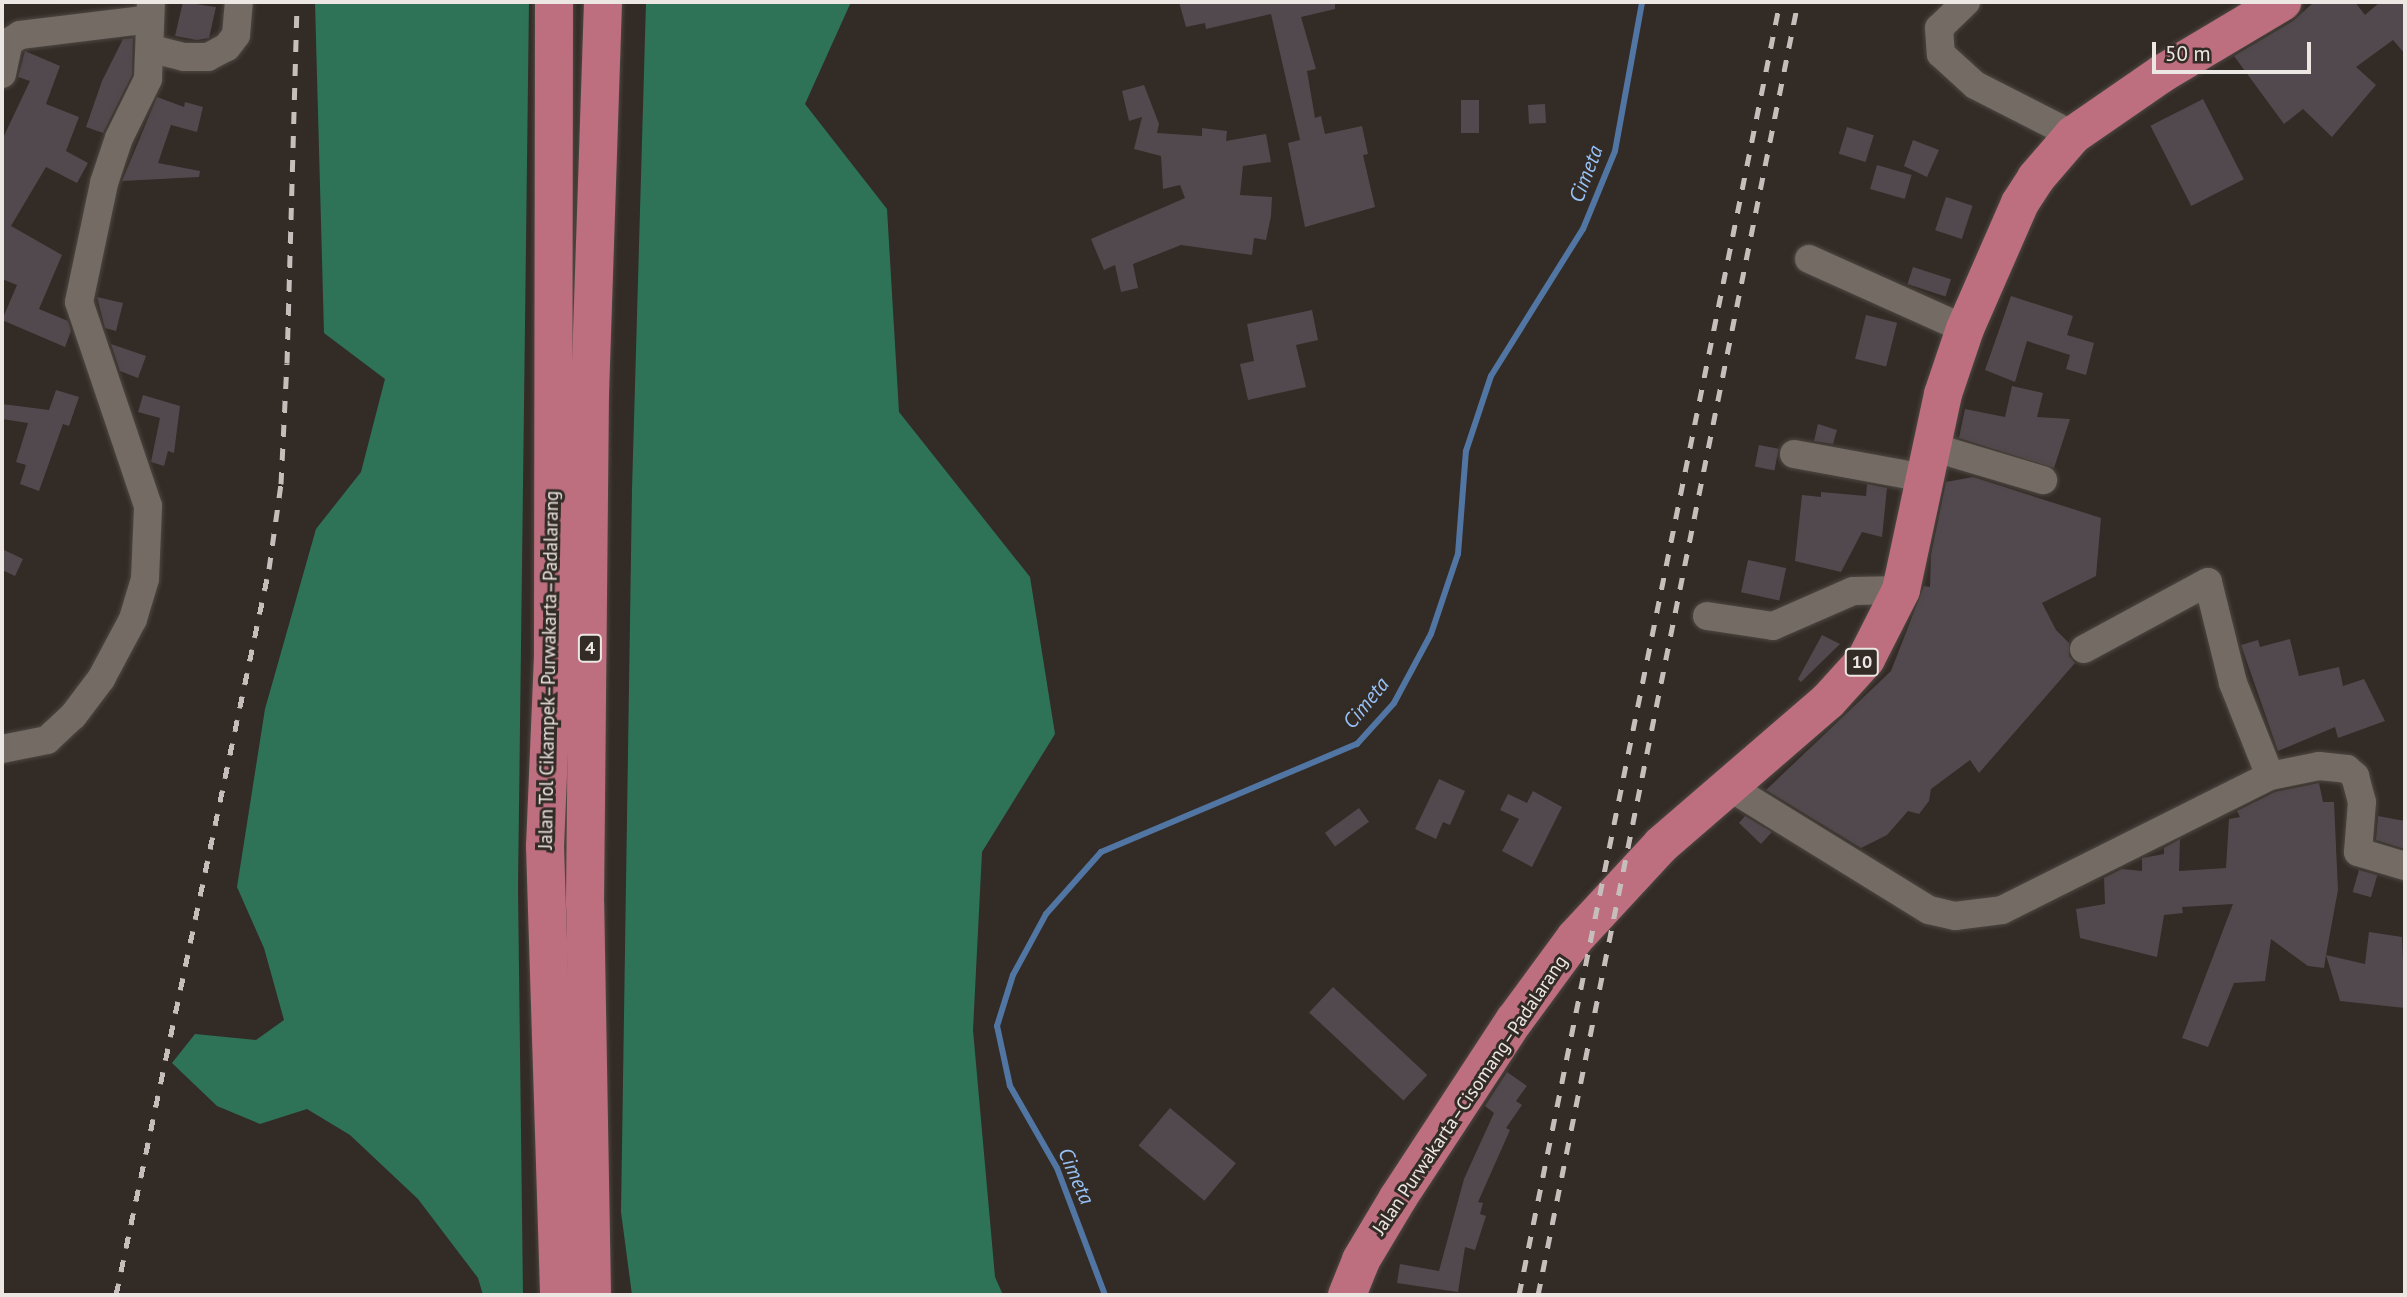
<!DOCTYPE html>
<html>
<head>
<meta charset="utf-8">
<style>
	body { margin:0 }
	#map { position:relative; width:2407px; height:1297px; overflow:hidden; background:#332b26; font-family:"PT Sans",sans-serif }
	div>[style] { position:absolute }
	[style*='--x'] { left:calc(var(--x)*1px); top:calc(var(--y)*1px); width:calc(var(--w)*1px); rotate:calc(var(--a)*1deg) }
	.forest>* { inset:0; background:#2e7358 }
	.stream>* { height:6px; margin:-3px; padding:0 3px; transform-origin:3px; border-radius:3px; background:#5276a3 }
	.building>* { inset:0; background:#52494e; transform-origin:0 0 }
	.roads { filter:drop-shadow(0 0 2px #4d4742) drop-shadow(0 0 2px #4d4742) }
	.minor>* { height:28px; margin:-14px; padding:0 14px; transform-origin:14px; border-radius:14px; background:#746b65 }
	.highway>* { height:38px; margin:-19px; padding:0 19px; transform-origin:19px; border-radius:19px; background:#be6f7f }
	.rail>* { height:5px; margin-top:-2.5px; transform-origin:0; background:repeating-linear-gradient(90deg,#c5bebb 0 12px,transparent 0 24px) }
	span { translate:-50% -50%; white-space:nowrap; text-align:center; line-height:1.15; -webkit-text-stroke:6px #332b26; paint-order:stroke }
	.shield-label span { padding:2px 5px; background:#332b26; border:2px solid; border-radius:5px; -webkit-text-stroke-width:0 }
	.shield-label { font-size:18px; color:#ede7e4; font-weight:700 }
	.street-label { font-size:19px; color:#ede7e4 }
	.water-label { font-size:21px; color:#97c2f8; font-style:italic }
	.frame { position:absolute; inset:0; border:4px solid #ede7e4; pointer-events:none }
	.scale { position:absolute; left:2152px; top:42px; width:159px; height:32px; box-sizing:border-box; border:4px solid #ede7e4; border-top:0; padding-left:9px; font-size:21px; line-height:24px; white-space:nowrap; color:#ede7e4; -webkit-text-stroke:5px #332b26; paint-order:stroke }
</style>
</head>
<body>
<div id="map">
	<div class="forest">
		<div style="clip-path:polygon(315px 2px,529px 2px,518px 888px,523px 1295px,483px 1295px,478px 1278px,418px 1199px,350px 1135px,307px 1109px,260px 1124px,217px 1106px,172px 1063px,195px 1034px,256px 1040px,284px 1020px,264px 948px,237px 887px,265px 709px,316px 529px,361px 472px,385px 379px,324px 333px)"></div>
		<div style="clip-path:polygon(646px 2px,851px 2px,805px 104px,887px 209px,899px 412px,1030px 577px,1055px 734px,982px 852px,973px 1030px,995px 1277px,1003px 1295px,632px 1295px,621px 1212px,632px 490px)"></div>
	</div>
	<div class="stream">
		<div style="--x:1105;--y:1295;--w:136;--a:-110.7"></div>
		<div style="--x:1057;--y:1168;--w:95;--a:-119.8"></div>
		<div style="--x:1010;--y:1086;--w:61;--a:-102.2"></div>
		<div style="--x:997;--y:1026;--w:53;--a:-72.6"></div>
		<div style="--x:1013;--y:975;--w:69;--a:-61.6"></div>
		<div style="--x:1046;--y:914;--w:83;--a:-48.4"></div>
		<div style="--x:1101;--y:852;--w:278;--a:-22.9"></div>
		<div style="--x:1357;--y:744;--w:55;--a:-47.9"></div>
		<div style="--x:1394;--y:703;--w:78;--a:-61.8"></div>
		<div style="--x:1431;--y:634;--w:84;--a:-71.4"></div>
		<div style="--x:1458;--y:554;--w:103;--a:-85.6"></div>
		<div style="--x:1466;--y:451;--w:79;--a:-71.6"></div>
		<div style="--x:1491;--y:376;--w:173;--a:-58"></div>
		<div style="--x:1583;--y:229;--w:84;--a:-67.7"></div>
		<div style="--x:1615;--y:151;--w:151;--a:-79.7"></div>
	</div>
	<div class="building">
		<div style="clip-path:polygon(183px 2px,216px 7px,209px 38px,197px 40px,175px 36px)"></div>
		<div style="clip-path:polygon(1179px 2px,1335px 2px,1335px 9px,1301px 17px,1316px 69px,1307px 71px,1315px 118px,1321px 116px,1325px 134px,1362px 126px,1368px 154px,1363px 155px,1375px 207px,1305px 227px,1288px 143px,1300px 140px,1271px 14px,1206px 29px,1205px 23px,1186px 27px)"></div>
		<div style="clip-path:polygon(2314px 2px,2355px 2px,2365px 15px,2380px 2px,2405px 2px,2405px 54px,2393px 40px,2356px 67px,2376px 85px,2332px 137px,2303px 109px,2284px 124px,2234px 56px,2293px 21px)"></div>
		<div style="clip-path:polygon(133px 38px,132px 75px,103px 133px,86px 127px,102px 81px,123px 39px)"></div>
		<div style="clip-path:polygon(25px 51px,60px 66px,46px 104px,79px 117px,66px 151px,88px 163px,77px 183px,46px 167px,11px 226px,62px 255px,39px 309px,68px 321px,71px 331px,65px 347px,2px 320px,17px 285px,2px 279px,2px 140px,30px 81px,18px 77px)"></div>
		<div style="clip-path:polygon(1144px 85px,1159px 124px,1157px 133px,1202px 136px,1202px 128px,1227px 131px,1226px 141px,1266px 134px,1271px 162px,1243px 166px,1240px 195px,1272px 197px,1271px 216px,1266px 240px,1254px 238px,1252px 255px,1181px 245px,1133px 264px,1138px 288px,1121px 292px,1115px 265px,1104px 270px,1091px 239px,1185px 198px,1180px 185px,1163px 189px,1161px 156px,1134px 149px,1142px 117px,1129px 121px,1122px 91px)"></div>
		<div style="clip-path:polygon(157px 97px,184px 107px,185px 102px,203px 107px,197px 132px,171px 125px,158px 163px,200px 171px,199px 177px,122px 181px)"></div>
		<div style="left:2203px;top:99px;width:90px;height:59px;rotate:63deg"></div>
		<div style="left:1461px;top:100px;width:18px;height:33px"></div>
		<div style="left:1545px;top:104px;width:19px;height:17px;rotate:87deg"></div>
		<div style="left:1847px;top:127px;width:28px;height:28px;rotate:17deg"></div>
		<div style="clip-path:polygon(1913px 140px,1939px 150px,1927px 177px,1904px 166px)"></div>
		<div style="left:1877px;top:165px;width:36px;height:25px;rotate:16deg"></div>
		<div style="left:1946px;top:197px;width:28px;height:35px;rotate:18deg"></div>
		<div style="left:1913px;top:267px;width:40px;height:18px;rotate:18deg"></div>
		<div style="clip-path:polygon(2011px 296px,2073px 316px,2067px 335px,2094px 343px,2086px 375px,2066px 369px,2070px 355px,2027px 341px,2015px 382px,1985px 370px)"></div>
		<div style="clip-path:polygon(97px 297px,123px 303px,116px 331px,105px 328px)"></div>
		<div style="clip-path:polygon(1312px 310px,1318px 340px,1296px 345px,1306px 387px,1248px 400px,1240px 364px,1254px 361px,1247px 324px)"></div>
		<div style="left:1866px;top:315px;width:32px;height:45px;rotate:14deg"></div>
		<div style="clip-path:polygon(111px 344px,146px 356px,138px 378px,120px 371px)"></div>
		<div style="clip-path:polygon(2012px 386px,2043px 393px,2037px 417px,2070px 419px,2054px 468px,1959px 438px,1965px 409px,2005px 417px)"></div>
		<div style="clip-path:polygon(56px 390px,79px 397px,69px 426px,63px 424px,39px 491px,20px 484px,26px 465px,16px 462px,28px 423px,2px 419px,2px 404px,49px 410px)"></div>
		<div style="clip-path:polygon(143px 395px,180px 406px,174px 453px,168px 451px,164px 466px,151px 462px,160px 418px,138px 412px)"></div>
		<div style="clip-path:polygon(1818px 424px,1837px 430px,1833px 444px,1814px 441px)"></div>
		<div style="left:1759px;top:445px;width:20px;height:22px;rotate:11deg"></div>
		<div style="clip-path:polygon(1973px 477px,2101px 518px,2096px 576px,2042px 603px,2056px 630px,2069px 643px,2069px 656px,2075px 663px,1979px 773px,1970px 760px,1931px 789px,1929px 801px,1919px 814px,1908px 811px,1887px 835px,1861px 848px,1766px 790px,1891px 671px,1924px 586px,1930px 587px,1931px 555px,1946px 482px)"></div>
		<div style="clip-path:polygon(1867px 484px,1887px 488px,1882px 537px,1862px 532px,1841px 572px,1795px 561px,1802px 495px,1821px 497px,1821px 492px,1866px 496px)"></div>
		<div style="clip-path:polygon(2px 549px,23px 559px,15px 576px,2px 570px)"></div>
		<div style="left:1748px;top:560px;width:39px;height:33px;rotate:12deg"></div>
		<div style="clip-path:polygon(1822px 635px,1840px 644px,1801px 682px,1798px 679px)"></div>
		<div style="clip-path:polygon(2290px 639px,2299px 676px,2339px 667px,2343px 686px,2364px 679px,2385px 721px,2338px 738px,2335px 727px,2278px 751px,2241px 645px,2258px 640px,2260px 647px)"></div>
		<div style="clip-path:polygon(1439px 779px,1465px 791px,1450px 825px,1443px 822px,1436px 839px,1415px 829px)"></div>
		<div style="clip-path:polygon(2319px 783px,2323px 802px,2334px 802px,2338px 890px,2326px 955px,2365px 964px,2369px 932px,2402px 937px,2405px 1008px,2340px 1001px,2326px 955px,2324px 968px,2308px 966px,2271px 939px,2265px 981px,2234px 983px,2208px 1047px,2182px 1038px,2233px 904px,2182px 907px,2183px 913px,2164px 915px,2157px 957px,2080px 938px,2076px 909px,2105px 904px,2104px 878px,2122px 869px,2142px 871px,2142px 858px,2164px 854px,2164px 848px,2180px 839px,2179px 871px,2226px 868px,2229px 819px,2240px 817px,2237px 811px,2275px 792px)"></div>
		<div style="clip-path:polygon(1533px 791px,1562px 807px,1532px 867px,1502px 851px,1519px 819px,1500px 810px,1508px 794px,1527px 803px)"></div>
		<div style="left:1359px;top:808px;width:17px;height:42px;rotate:54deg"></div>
		<div style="clip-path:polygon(1745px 816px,1772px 832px,1761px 844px,1739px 823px)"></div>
		<div style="clip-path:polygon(2378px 816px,2405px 821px,2405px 849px,2376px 840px)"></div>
		<div style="left:2359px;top:870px;width:19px;height:23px;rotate:16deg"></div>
		<div style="left:1333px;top:987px;width:129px;height:35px;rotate:43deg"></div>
		<div style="clip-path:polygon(1507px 1072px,1527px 1086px,1516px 1101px,1522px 1105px,1506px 1128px,1510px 1130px,1478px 1202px,1483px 1203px,1480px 1214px,1486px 1216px,1475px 1250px,1465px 1247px,1458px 1292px,1397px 1283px,1400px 1264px,1439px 1271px,1464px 1179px,1494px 1113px,1485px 1106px)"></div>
		<div style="left:1170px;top:1108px;width:86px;height:49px;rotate:40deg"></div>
	</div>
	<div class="roads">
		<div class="minor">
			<div style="--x:1966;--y:2;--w:37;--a:136"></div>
			<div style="--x:1939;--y:28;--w:26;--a:86"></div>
			<div style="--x:1941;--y:54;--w:46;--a:42.4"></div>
			<div style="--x:1975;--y:85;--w:110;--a:27"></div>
			<div style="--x:152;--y:49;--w:33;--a:14"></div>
			<div style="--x:184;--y:57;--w:24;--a:0"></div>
			<div style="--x:208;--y:57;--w:21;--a:-28"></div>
			<div style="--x:227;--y:47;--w:15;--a:-53"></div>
			<div style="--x:236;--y:35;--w:33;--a:-85"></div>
			<div style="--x:2;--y:74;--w:33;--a:-78"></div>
			<div style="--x:9;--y:42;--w:13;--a:-32"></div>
			<div style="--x:20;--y:35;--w:131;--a:-7"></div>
			<div style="--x:1809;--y:259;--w:171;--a:24.2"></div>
			<div style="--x:1932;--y:447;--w:116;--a:16.6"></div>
			<div style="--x:1794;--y:454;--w:133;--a:10.4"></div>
			<div style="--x:1707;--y:616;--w:67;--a:8.6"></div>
			<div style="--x:1773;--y:626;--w:87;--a:-23.6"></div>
			<div style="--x:1853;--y:591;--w:48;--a:-1.2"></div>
			<div style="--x:2084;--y:649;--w:141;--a:-28.4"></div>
			<div style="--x:2208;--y:582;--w:104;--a:76.1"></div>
			<div style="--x:2233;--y:683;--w:100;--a:68.3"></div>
			<div style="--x:2;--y:749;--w:46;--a:-11.3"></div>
			<div style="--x:47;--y:740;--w:35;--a:-43"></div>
			<div style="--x:73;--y:716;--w:46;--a:-52.9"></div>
			<div style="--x:101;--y:679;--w:68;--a:-61.9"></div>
			<div style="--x:133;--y:619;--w:42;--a:-73.3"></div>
			<div style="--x:145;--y:579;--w:73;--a:-87.6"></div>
			<div style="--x:148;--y:506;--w:215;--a:-108.7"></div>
			<div style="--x:79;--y:302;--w:122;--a:-78.1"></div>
			<div style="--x:104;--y:183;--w:47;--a:-71.6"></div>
			<div style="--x:119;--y:138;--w:66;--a:-63.8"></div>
			<div style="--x:148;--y:79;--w:77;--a:-87.8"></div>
			<div style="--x:1728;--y:786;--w:236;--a:31.7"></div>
			<div style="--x:1929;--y:910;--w:27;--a:13"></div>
			<div style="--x:1955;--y:916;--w:47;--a:-7.3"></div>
			<div style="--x:2002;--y:910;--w:300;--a:-26.6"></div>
			<div style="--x:2270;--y:776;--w:50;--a:-11.5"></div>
			<div style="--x:2319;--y:766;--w:28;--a:6"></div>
			<div style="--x:2347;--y:769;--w:11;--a:41"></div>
			<div style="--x:2355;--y:776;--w:27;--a:75"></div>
			<div style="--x:2362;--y:802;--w:50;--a:94.6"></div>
			<div style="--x:2358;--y:852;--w:49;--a:16.6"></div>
		</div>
		<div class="highway">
			<div style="--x:554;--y:2;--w:654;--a:90.09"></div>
			<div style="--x:553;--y:656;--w:190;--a:92.4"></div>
			<div style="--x:545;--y:846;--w:449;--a:88.2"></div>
			<div style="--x:592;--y:1295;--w:392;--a:-91"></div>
			<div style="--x:585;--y:903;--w:509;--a:-89.44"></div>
			<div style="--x:590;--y:394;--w:392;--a:-88.1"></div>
			<div style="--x:1347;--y:1295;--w:38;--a:-68"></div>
			<div style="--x:1361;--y:1260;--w:72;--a:-59.2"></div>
			<div style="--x:1398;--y:1198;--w:212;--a:-56.8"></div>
			<div style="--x:1514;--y:1021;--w:103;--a:-53.7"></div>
			<div style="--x:1575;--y:938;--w:127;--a:-47.2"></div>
			<div style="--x:1661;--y:845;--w:221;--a:-40.8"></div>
			<div style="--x:1828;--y:701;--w:57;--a:-47.9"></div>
			<div style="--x:1866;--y:659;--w:77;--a:-63.1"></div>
			<div style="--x:1901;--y:590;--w:200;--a:-77.9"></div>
			<div style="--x:1943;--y:394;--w:69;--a:-71.3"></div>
			<div style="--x:1965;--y:329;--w:137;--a:-66.4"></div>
			<div style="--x:2020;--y:203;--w:30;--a:-57"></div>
			<div style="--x:2036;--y:178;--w:57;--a:-49.3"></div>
			<div style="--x:2073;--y:135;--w:109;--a:-34.6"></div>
			<div style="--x:2163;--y:73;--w:139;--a:-30.8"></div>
		</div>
	</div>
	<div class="rail">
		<div style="--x:116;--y:1295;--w:742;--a:-78.1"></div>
		<div style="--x:269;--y:569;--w:86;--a:-82"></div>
		<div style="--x:281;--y:484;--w:121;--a:-87.2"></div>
		<div style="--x:287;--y:363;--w:361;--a:-88.4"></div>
		<div style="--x:1519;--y:1295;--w:1319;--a:-78.59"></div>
		<div style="--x:1538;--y:1295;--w:1319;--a:-78.63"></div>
	</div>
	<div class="shield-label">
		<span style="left:590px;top:648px">4</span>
		<span style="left:1862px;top:662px">10</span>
	</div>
	<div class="street-label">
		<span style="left:549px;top:670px;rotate:-89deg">Jalan Tol Cikampek–Purwakarta–Padalarang</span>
		<span style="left:1470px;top:1095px;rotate:-56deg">Jalan Purwakarta–Cisomang–Padalarang</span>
	</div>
	<div class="water-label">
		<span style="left:1586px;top:174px;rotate:-69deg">Cimeta</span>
		<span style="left:1366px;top:703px;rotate:-51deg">Cimeta</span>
		<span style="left:1076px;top:1176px;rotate:66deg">Cimeta</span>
	</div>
	<div class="frame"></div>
	<div class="scale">50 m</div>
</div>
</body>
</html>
